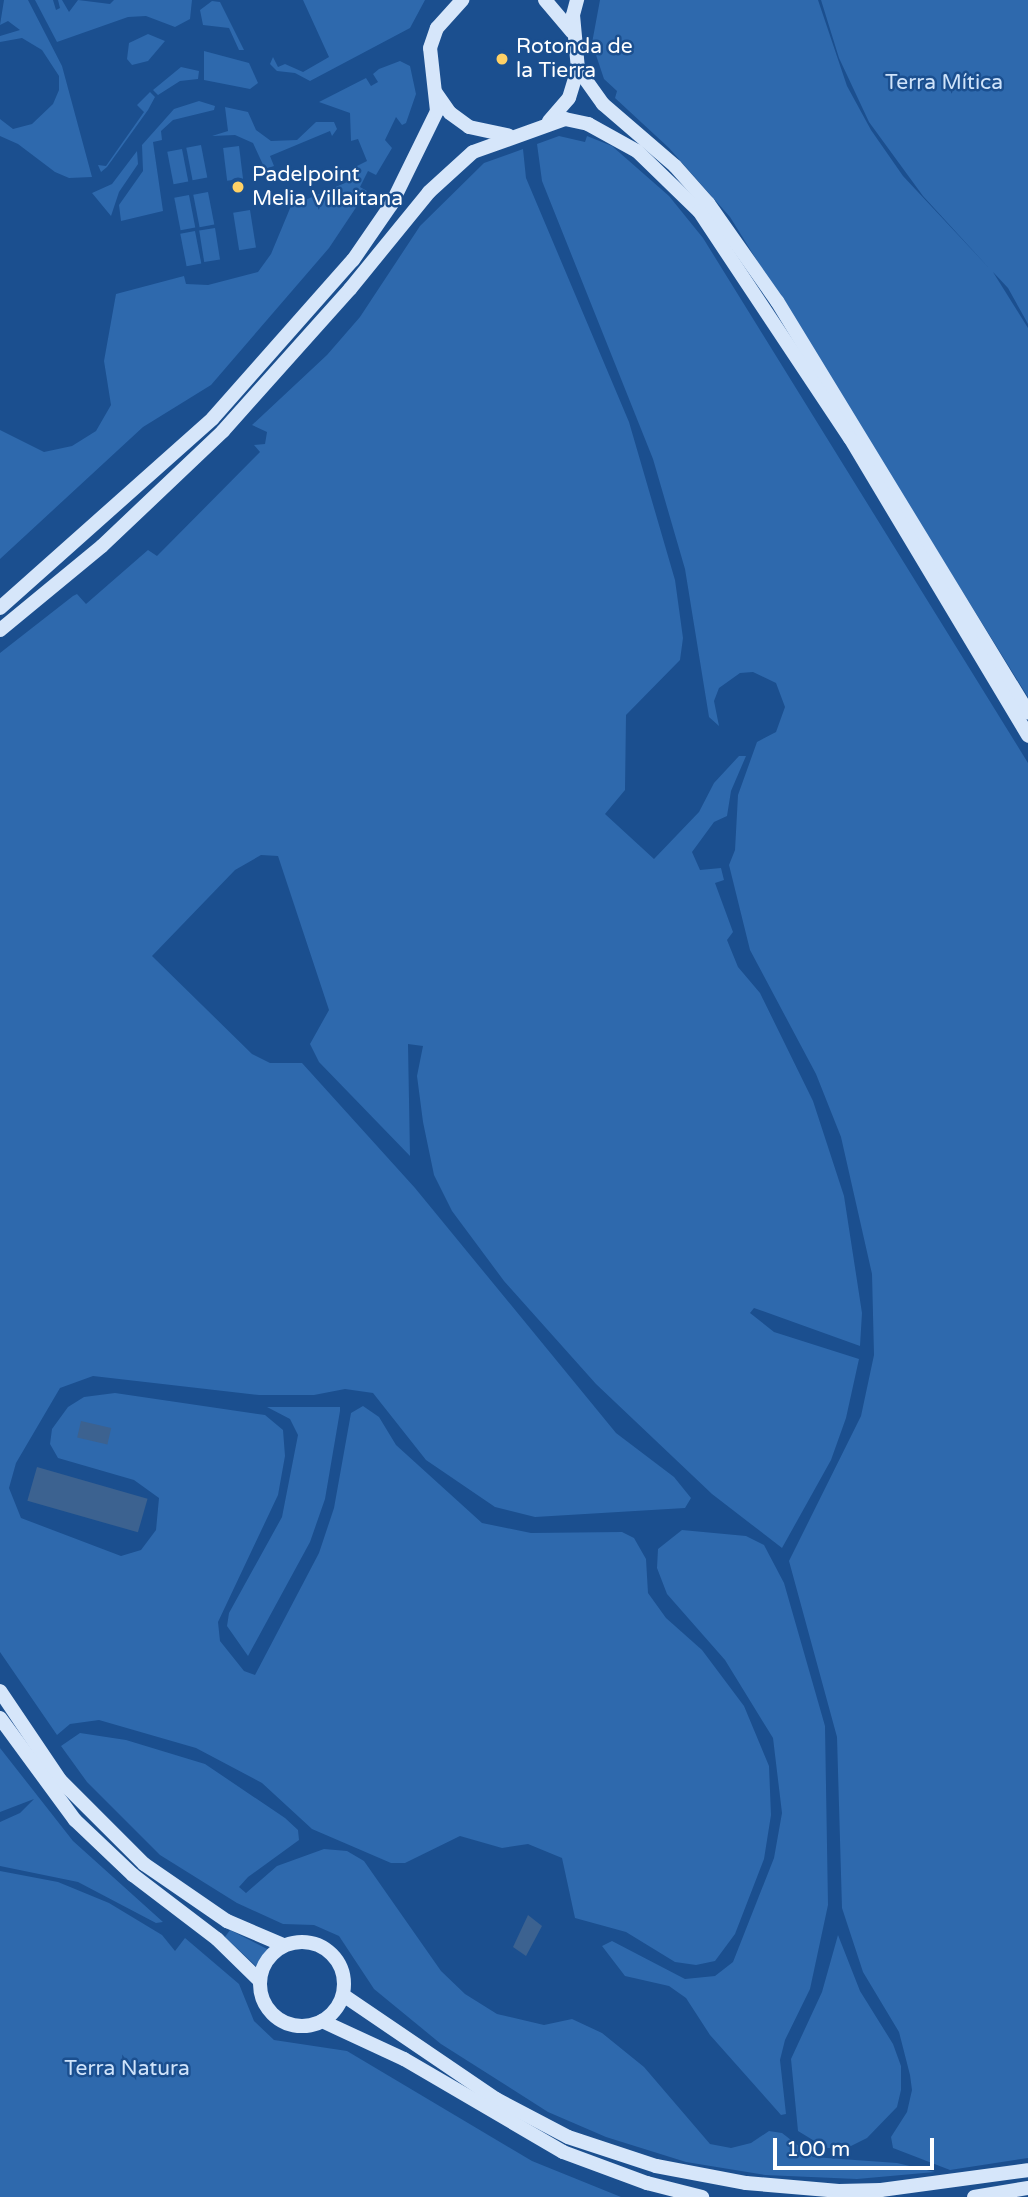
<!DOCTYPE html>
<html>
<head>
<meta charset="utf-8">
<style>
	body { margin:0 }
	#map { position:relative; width:1028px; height:2197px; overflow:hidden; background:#1b4f8f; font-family:"Varela Round",sans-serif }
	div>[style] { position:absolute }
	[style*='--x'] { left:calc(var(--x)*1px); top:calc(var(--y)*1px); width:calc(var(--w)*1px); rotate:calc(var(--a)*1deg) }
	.green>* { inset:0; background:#2e69ad; transform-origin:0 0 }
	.water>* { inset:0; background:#3c6290; transform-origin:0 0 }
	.secondary>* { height:14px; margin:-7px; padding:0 7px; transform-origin:7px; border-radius:7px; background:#d6e6fa }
	.secondary>.ring { margin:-7px; padding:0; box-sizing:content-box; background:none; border:14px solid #d6e6fa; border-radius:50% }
	.dots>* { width:19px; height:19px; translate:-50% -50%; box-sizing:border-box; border:4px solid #1b4f8f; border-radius:50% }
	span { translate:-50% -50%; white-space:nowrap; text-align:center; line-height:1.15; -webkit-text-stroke:5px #1b4f8f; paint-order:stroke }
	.poi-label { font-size:21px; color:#fff }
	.left { translate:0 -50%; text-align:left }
	.park-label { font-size:21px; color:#cfe3fa }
	.scale { position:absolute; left:773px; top:2138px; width:161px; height:32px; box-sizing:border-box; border:4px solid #fff; border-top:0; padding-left:9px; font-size:21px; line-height:24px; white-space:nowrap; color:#fff; -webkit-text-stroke:5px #1b4f8f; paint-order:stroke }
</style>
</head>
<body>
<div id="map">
	<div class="green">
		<div style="clip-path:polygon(4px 0,28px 0,62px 66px,92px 177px,69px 178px,55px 172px,18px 144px,0 136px,0 119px,13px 129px,32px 124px,53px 104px,59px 90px,59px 76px,42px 50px,22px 38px,0 42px,0 36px,20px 30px,8px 21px,0 25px)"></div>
		<div style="clip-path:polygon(35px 0,53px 0,56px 10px,60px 8px,58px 0,62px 0,69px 12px,78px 0,110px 4px,114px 0,192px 0,190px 19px,175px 27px,146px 16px,128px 17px,57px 42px)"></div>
		<div style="clip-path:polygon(303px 0,425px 0,410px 28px,310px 81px,295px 73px,277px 71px,270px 64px,273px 57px,278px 67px,285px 64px,303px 72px,329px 57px)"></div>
		<div style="clip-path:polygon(600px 0,818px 0,847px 86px,871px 130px,903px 176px,989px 268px,923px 196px,869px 122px,839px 58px,821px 0,1028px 0,1028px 324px,1008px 288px,993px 272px,1028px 328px,1028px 697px,730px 217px,669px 148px,615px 98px,617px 91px,604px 79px,592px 43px)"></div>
		<div style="clip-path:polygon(212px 1px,220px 2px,244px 50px,239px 50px,229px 28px,203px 25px,200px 10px)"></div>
		<div style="clip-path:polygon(148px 34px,165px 41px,148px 61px,132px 65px,127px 59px,129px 43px)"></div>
		<div style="clip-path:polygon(204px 51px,249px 63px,258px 83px,250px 89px,204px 80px)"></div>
		<div style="clip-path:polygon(400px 61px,410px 66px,416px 94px,406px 123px,402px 125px,396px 117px,385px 140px,392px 148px,376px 175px,368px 171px,360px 187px,367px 191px,329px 248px,211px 385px,143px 427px,0 559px,0 430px,44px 452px,72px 446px,96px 431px,111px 405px,104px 361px,116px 294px,184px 276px,186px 284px,208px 285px,258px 272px,271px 254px,291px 206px,352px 180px,351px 169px,367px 161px,358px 139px,351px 141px,350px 113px,319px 102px,366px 78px,371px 86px,378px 82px,373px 74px,379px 69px)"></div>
		<div style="clip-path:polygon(181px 67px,199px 71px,198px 79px,180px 81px,158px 95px,153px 90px)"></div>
		<div style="clip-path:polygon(150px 92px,155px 97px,148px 110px,107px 167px,101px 172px,98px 165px,106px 166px,144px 112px,137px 105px)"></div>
		<div style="clip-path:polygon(199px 101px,215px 106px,214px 110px,173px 120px,161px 131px,162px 140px,153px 142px,163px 211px,121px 221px,119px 205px,143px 171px,142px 145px,174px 109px)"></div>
		<div style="clip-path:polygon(225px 107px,248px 112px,256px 130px,271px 141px,297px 140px,316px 122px,334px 122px,337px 129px,332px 136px,330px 131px,270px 156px,274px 166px,265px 169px,253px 143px,235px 135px,212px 136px,228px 131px)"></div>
		<div style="clip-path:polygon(559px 136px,585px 142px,587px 136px,612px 146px,669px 196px,703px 238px,1028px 763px,1028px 2158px,950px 2170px,893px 2148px,891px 2137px,907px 2112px,912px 2090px,910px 2075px,899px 2032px,863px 1972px,842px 1908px,837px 1737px,789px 1561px,861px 1416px,874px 1355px,872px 1274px,841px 1137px,816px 1074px,750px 950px,729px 865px,735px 850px,738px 795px,757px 742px,776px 732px,785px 707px,776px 683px,753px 672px,740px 673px,719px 688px,714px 701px,719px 726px,709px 717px,685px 569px,653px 459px,542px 181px,537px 144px)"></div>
		<div style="left:201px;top:145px;width:33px;height:15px;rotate:79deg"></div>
		<div style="left:239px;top:146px;width:33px;height:16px;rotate:83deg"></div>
		<div style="left:182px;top:149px;width:33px;height:15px;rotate:79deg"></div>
		<div style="clip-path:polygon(523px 149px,526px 178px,629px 422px,675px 580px,683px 638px,680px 660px,626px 715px,625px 790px,605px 814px,654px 859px,699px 812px,714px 783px,739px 756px,746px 756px,731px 791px,727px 816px,714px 822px,692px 852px,700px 870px,721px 868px,724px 880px,715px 883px,733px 932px,727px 940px,738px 967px,760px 993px,813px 1101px,844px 1196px,862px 1313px,860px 1346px,754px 1308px,750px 1313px,774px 1332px,859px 1359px,846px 1418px,831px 1460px,782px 1548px,712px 1494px,596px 1384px,504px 1281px,452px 1211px,434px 1175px,423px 1122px,417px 1076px,423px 1046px,408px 1044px,410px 1156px,319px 1062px,310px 1044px,329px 1010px,278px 856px,261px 855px,235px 870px,152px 956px,252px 1054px,270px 1063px,302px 1063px,415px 1188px,616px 1433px,674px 1477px,691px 1498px,685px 1508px,535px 1517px,495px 1507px,426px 1460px,373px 1393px,345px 1389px,314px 1395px,259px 1395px,93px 1376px,60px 1388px,16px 1463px,9px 1488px,21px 1518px,121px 1556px,141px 1550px,156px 1530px,159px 1498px,134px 1480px,58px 1458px,50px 1444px,52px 1429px,68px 1407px,84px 1397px,115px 1393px,265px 1415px,283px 1430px,285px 1456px,278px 1495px,218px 1622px,220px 1641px,244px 1671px,255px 1675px,319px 1553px,334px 1508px,351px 1413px,363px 1406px,379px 1417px,396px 1445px,482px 1523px,531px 1533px,622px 1532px,634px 1538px,646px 1559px,648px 1593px,666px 1618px,702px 1650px,744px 1706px,769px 1766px,771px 1815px,764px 1859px,735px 1934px,715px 1961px,696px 1965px,675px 1962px,626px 1932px,575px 1918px,562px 1858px,528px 1844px,502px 1848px,460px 1836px,405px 1863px,391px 1863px,312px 1829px,262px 1783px,196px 1748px,99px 1720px,70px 1724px,57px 1735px,0 1652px,0 653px,73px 596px,77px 594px,86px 604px,148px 550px,157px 556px,260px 452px,254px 445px,265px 444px,267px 432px,252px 425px,327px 355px,360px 317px,420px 226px,484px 163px)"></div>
		<div style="clip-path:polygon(137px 151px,138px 164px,119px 192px,111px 216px,92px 193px,112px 184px)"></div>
		<div style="left:208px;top:192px;width:33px;height:15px;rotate:79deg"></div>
		<div style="left:189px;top:195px;width:33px;height:15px;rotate:79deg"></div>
		<div style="left:250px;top:210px;width:38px;height:17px;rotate:81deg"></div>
		<div style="left:215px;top:228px;width:32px;height:16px;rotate:81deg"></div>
		<div style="left:195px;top:231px;width:33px;height:15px;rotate:79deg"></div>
		<div style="clip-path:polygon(267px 1407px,340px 1407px,340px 1411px,325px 1499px,310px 1542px,248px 1656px,227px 1626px,229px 1613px,282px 1517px,298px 1435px,290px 1419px)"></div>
		<div style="clip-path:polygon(682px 1530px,746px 1536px,764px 1545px,784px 1583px,825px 1726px,828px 1905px,810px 1989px,785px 2040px,780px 2060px,786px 2114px,781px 2115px,710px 2035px,686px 1998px,669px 1986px,625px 1976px,602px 1946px,612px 1941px,685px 1979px,715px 1976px,733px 1962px,774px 1858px,782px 1813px,773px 1738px,725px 1660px,667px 1594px,657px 1568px,658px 1549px)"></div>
		<div style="clip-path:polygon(80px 1733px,126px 1740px,205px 1764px,285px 1818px,298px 1830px,299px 1840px,248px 1877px,239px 1887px,246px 1893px,277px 1866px,324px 1849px,347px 1851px,364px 1861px,441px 1971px,465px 1994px,497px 2014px,544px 2025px,572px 2019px,602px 2033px,644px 2067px,710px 2144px,731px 2148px,751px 2143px,769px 2131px,782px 2133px,813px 2157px,897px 2163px,935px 2172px,857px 2179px,765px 2175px,686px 2162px,606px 2137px,548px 2112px,441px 2044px,374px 1989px,339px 1936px,314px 1925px,283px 1924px,237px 1903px,160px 1855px,87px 1782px,61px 1746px)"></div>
		<div style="clip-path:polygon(0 1748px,73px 1841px,163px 1922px,156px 1923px,78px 1882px,0 1866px,0 1822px,20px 1813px,34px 1799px,0 1812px)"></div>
		<div style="clip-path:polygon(0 1871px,58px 1882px,109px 1903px,162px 1935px,175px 1951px,185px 1938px,239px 1984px,254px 2021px,274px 2040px,347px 2051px,532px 2161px,621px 2197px,0 2197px)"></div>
		<div style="clip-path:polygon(230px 1930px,269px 1950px,258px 1968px,225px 1937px)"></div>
		<div style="clip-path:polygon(838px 1935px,860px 1991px,893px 2044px,901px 2066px,901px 2090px,897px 2107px,867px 2138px,847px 2148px,826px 2148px,798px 2131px,791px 2059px,822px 1992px)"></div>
	</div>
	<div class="water">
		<div style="left:81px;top:1421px;width:31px;height:17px;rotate:13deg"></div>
		<div style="left:37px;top:1467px;width:115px;height:35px;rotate:16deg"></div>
		<div style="clip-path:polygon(528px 1915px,542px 1926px,526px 1956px,513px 1947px)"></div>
	</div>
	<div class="secondary">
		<div style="--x:545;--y:0;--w:42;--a:49.8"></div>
		<div style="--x:578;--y:69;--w:43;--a:54.5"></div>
		<div style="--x:603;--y:104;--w:95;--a:40.7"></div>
		<div style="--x:675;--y:166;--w:50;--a:48.3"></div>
		<div style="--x:708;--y:203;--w:120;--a:54.9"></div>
		<div style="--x:777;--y:301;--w:482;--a:58.6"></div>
		<div style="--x:436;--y:93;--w:24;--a:55"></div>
		<div style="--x:450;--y:113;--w:24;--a:36"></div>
		<div style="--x:469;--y:127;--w:40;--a:12"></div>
		<div style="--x:549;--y:121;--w:30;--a:-49"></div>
		<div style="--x:569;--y:98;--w:30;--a:-73"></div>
		<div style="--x:578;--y:69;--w:54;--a:-95.3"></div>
		<div style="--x:573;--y:15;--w:16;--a:-75"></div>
		<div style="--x:0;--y:608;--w:285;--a:-41.7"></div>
		<div style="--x:213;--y:418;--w:211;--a:-48.5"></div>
		<div style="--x:353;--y:260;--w:67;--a:-55.4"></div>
		<div style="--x:391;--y:205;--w:105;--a:-63.9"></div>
		<div style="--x:437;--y:111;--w:63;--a:-96.3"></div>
		<div style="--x:430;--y:48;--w:21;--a:-71"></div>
		<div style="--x:437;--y:28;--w:38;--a:-48"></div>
		<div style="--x:0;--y:630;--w:132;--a:-39.5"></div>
		<div style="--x:102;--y:546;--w:167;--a:-43.5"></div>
		<div style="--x:223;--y:431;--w:191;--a:-48.2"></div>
		<div style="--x:350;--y:289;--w:125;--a:-50.8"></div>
		<div style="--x:429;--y:192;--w:59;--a:-42.3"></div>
		<div style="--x:473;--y:152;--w:98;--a:-19.7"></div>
		<div style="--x:565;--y:119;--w:24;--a:12"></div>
		<div style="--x:588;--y:124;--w:56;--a:28.9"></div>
		<div style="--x:637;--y:151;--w:86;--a:44.1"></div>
		<div style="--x:699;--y:211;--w:273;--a:56.4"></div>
		<div style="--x:850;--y:438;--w:347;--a:59.1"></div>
		<div style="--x:0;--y:1691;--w:107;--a:56"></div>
		<div style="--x:60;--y:1780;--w:119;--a:45"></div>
		<div style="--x:144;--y:1864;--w:101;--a:34.5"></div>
		<div style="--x:227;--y:1921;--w:61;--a:23.2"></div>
		<div style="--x:0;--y:1718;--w:127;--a:53.7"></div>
		<div style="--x:75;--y:1820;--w:80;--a:43.5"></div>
		<div style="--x:133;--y:1875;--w:106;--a:37.3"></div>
		<div style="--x:217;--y:1939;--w:60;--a:44.3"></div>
		<div class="ring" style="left:260px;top:1942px;width:70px;height:70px"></div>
		<div style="--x:343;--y:1995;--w:185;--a:34.2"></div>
		<div style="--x:496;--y:2099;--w:81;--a:27.8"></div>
		<div style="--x:568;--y:2137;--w:93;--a:18.2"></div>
		<div style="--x:656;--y:2166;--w:92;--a:10.7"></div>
		<div style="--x:746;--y:2183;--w:93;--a:4.9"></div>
		<div style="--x:839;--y:2191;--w:42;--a:-1.4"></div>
		<div style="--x:881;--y:2190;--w:148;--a:-7.7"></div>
		<div style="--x:322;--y:2021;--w:90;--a:24.9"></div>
		<div style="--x:404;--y:2059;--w:184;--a:30.3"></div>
		<div style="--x:563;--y:2152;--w:90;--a:20.3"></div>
		<div style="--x:647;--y:2183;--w:57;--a:14.3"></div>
		<div style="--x:974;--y:2197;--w:55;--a:-9.5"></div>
	</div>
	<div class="dots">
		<div style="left:502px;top:59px;background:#ffd166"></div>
		<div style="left:238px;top:187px;background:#ffd166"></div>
	</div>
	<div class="poi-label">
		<span class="left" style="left:516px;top:59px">Rotonda de<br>la Tierra</span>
		<span class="left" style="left:252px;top:187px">Padelpoint<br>Melia Villaitana</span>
	</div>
	<div class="park-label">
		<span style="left:944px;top:83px">Terra Mítica</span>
		<span style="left:127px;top:2069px">Terra Natura</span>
	</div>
	<div class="scale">100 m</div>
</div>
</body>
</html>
